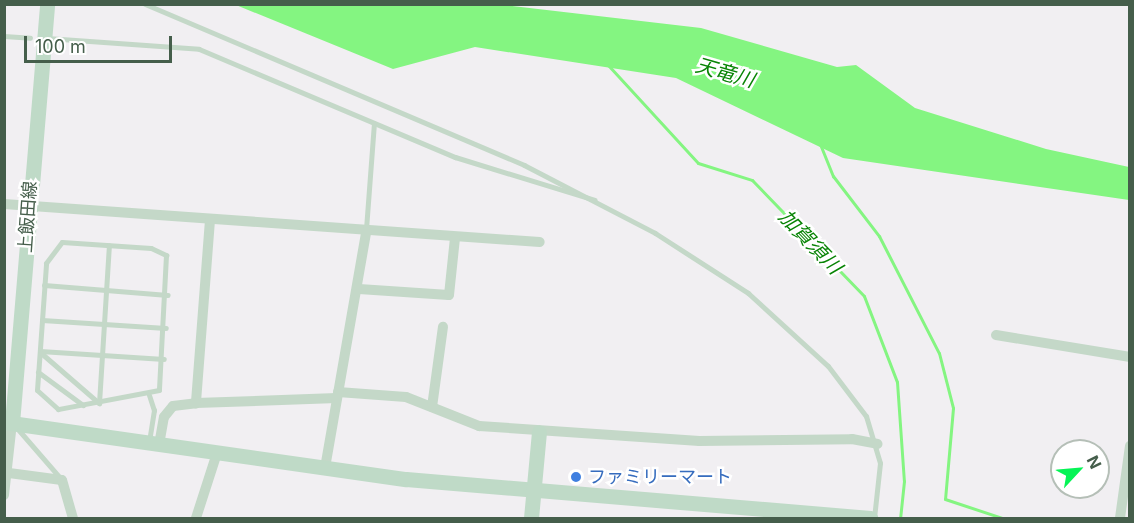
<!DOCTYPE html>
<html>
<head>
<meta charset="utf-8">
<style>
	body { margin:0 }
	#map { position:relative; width:1134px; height:523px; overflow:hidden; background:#f1eff2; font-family:Inter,"Noto Sans JP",sans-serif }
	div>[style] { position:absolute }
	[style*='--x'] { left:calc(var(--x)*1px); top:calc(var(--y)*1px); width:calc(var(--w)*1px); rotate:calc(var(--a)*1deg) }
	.water>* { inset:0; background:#84f581 }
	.stream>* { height:3px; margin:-1.5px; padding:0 1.5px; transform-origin:1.5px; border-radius:1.5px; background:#84f581 }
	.lane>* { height:5px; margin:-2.5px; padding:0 2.5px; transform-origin:2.5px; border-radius:2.5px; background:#c4d8c8 }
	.street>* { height:10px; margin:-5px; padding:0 5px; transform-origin:5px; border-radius:5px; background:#c4d8c8 }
	.secondary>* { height:15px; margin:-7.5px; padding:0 7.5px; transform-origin:7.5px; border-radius:7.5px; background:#bfdac7 }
	.dots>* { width:16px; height:16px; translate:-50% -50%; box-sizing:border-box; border:3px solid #fff; border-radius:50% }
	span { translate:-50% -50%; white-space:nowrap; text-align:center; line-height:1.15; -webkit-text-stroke:5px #fff; paint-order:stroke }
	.street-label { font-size:18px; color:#455e4b }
	.shop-label { font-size:18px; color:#366cbe }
	.left { translate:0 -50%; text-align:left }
	.water-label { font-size:20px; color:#088405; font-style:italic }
	.frame { position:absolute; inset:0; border:6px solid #455e4b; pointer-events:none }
	.north { position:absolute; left:1050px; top:439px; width:60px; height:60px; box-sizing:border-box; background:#fff; border:2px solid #b5bfb7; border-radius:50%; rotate:64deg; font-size:16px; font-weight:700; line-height:24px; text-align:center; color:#455e4b }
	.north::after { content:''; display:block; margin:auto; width:21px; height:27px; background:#06f456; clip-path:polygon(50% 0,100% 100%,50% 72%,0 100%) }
	.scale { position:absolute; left:24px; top:36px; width:148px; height:27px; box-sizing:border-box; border:3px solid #455e4b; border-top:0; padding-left:8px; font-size:18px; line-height:21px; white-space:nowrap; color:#455e4b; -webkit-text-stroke:4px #fff; paint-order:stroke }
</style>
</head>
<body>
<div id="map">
	<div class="water">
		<div style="clip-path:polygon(496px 4px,701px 28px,837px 67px,856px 65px,915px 108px,1046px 149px,1129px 167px,1129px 200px,843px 158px,676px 78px,475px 47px,393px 69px,236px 5px)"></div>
	</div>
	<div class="stream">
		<div style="--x:608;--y:65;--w:133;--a:47.4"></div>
		<div style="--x:698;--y:163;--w:57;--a:17.5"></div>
		<div style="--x:752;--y:180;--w:161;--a:46"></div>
		<div style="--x:864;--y:296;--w:92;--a:69"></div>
		<div style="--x:897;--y:382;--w:99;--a:86"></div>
		<div style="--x:904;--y:481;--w:37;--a:96"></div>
		<div style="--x:820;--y:144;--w:35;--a:68"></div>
		<div style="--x:833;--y:176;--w:76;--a:52.5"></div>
		<div style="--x:879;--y:236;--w:131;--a:62.9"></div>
		<div style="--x:939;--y:353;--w:57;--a:75.7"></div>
		<div style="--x:953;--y:408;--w:91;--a:95"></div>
		<div style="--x:945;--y:499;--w:60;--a:18.4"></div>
	</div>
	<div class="lane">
		<div style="--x:145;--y:4;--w:412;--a:23"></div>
		<div style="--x:524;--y:165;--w:148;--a:27.4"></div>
		<div style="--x:655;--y:233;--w:111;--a:32.8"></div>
		<div style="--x:748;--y:293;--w:108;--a:42.4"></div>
		<div style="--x:828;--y:366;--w:63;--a:52.8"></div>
		<div style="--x:866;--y:416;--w:49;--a:73.4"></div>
		<div style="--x:880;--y:463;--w:55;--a:96.2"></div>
		<div style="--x:4;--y:36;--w:26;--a:4"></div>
		<div style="--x:47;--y:38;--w:152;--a:4.1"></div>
		<div style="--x:199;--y:49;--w:278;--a:22.9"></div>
		<div style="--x:455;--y:157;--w:146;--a:17.1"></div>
		<div style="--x:366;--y:229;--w:106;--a:-85.7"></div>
		<div style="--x:62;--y:242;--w:89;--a:3.9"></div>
		<div style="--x:151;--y:248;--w:17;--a:25"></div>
		<div style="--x:166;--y:255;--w:135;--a:93"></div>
		<div style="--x:159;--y:390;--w:103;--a:169.3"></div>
		<div style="--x:58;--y:409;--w:28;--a:-138"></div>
		<div style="--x:37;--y:390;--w:127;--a:-85.9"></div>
		<div style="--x:46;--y:263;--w:26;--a:-53"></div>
		<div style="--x:44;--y:285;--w:124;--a:4.6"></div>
		<div style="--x:42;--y:320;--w:124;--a:3.7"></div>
		<div style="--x:40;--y:351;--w:124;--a:3.7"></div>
		<div style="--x:41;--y:353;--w:77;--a:40.8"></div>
		<div style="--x:38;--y:372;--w:56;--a:36.3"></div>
		<div style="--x:149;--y:395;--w:16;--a:72"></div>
		<div style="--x:154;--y:410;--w:30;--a:99"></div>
		<div style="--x:99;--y:403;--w:158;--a:-86.4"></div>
		<div style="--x:16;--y:427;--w:69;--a:49.1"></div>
	</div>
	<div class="street">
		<div style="--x:4;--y:204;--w:537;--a:4.06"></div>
		<div style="--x:210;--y:220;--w:184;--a:94.4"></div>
		<div style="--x:196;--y:403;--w:141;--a:-2"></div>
		<div style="--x:359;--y:289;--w:90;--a:3.8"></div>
		<div style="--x:449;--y:295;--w:57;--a:-84"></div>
		<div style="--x:996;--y:335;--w:136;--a:9.3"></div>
		<div style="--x:338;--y:392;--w:68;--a:4.2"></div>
		<div style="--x:406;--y:397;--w:79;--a:21.7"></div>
		<div style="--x:479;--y:426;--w:221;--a:3.9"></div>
		<div style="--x:699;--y:441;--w:153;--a:-0.7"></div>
		<div style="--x:852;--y:439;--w:26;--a:11"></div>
		<div style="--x:432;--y:407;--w:81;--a:-82.2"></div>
		<div style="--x:159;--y:445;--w:28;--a:-80"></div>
		<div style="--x:164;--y:417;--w:14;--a:-51"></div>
		<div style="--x:173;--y:406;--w:23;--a:-7"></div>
		<div style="--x:325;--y:468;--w:240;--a:-80.1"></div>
		<div style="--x:9;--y:473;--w:53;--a:7.5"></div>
		<div style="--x:62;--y:480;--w:40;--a:74"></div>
		<div style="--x:4;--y:495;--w:72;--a:-83.7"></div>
		<div style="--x:196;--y:518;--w:68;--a:-72.1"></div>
		<div style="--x:1120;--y:518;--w:73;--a:-82.1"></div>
	</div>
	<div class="secondary">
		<div style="--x:4;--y:422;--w:406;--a:8.1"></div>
		<div style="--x:406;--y:479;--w:466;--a:4.8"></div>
		<div style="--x:12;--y:423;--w:420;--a:-85.2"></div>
		<div style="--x:531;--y:518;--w:86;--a:-84.7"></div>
	</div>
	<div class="dots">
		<div style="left:576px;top:477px;background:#3f7fe0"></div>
	</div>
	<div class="street-label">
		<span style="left:28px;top:217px;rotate:-86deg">上飯田線</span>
	</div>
	<div class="shop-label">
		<span class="left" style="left:588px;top:477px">ファミリーマート</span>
	</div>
	<div class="water-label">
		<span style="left:725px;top:73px;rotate:16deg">天竜川</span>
		<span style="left:810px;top:242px;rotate:46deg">加賀須川</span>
	</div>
	<div class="frame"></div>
	<div class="north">N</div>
	<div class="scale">100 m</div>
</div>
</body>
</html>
